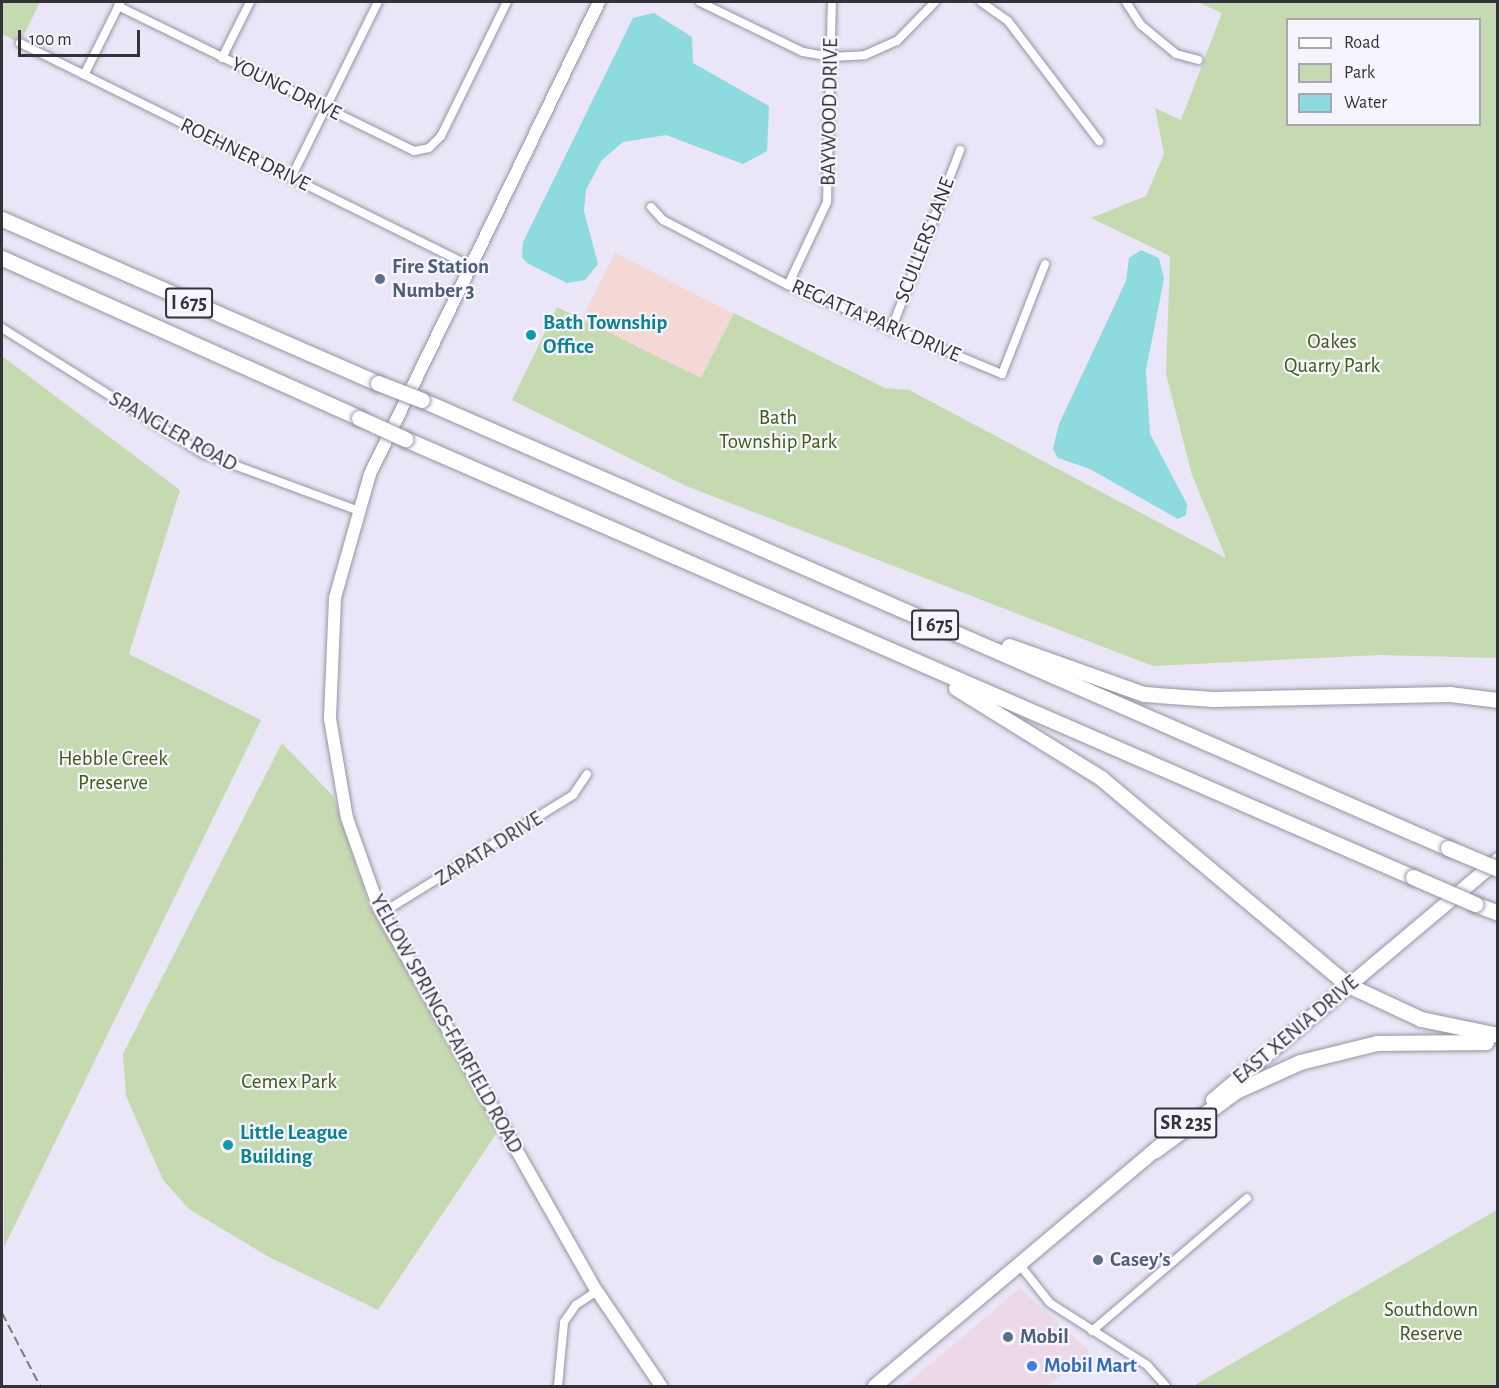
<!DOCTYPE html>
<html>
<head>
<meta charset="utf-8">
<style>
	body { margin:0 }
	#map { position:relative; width:1499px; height:1388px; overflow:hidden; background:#eae6f7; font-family:"Alegreya Sans",sans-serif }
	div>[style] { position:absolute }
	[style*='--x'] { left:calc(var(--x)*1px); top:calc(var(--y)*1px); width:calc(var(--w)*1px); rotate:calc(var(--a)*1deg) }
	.commercial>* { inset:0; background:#ecd8e7 }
	.industrial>* { inset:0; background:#f3d8d6; transform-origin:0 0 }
	.green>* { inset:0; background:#c6dab1 }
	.water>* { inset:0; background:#8ddadf }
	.roads { filter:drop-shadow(0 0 2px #9794a3) drop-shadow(0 0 2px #9794a3) }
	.street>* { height:8px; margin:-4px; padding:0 4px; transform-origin:4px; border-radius:4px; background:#fff }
	.secondary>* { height:12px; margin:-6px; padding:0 6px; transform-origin:6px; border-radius:6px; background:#fff }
	.primary>* { height:14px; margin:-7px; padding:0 7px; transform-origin:7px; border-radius:7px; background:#fff }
	.highway>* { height:15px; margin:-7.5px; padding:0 7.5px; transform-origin:7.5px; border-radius:7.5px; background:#fff }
	.rail>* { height:2px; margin-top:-1px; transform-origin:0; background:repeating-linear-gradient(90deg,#7c7a84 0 9px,transparent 0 13.5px) }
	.bridges { filter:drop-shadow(0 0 2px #9794a3) drop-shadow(0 0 2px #9794a3) }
	.highway-bridge>* { height:15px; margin:-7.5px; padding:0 7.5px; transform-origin:7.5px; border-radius:7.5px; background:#fff }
	.dots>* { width:16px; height:16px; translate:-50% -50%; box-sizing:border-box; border:3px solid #f6f5ff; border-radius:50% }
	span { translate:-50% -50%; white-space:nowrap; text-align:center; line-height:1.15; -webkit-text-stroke:4.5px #f6f5ff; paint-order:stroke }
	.shield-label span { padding:2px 4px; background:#f6f5ff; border:2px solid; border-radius:4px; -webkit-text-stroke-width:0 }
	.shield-label { font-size:20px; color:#333238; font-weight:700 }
	.street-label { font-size:21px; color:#333238 }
	.service-label { font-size:21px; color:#4e5e75; font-weight:700 }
	.left { translate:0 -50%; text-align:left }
	.culture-label { font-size:21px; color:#0d838f; font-weight:700 }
	.park-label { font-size:21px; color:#405c10 }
	.shop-label { font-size:21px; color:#366cbe; font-weight:700 }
	.frame { position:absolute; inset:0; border:3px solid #333238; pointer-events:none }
	.legend { position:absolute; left:1286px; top:18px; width:195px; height:108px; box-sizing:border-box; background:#f6f5ff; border:2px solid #a8a7af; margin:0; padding:8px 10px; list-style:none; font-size:18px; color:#333238 }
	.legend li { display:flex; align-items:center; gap:12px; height:30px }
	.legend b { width:30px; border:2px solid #a8a7af }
	.scale { position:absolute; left:18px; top:30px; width:122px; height:27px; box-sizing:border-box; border:3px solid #333238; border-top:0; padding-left:8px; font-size:18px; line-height:21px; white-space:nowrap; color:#333238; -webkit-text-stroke:4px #f6f5ff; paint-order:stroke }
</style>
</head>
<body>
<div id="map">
	<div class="commercial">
		<div style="clip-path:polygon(1020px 1288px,1090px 1352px,1047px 1386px,905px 1386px)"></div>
	</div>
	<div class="industrial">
		<div style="left:615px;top:253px;width:133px;height:74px;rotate:27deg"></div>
	</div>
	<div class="green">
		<div style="clip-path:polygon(2px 2px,40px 2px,20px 43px,2px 34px)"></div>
		<div style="clip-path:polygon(evenodd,1197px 2px,1497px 2px,1497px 658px,1380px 655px,1153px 666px,686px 486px,512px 400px,557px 307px,701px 378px,734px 313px,885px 388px,909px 390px,1226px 558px,1192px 475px,1166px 374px,1170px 256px,1091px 218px,1146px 196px,1164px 154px,1155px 108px,1181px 120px,1222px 13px,1197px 2px,1288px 20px,1480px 20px,1480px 124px,1288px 124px,1288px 20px)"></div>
		<div style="clip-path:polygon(2px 356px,180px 490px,129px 654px,261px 720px,4px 1247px)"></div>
		<div style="clip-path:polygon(282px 743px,333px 796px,369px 905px,498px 1131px,378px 1310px,269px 1257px,189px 1209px,163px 1180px,126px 1096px,123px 1054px)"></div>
		<div style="clip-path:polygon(1497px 1210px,1497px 1386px,1193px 1386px)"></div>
	</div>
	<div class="water">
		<div style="clip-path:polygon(654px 13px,692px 37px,693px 63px,769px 106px,767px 151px,743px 164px,666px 135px,623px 142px,601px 161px,586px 190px,584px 211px,598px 264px,585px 280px,567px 283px,527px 263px,522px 257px,523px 242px,633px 18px)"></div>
		<div style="clip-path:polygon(1141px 250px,1159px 258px,1164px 279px,1146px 370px,1150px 434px,1187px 504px,1186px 515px,1178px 519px,1090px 469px,1058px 458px,1053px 449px,1059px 424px,1126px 281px,1129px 258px)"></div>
	</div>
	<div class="roads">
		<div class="street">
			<div style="--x:700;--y:2;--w:114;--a:25.9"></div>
			<div style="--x:803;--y:52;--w:28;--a:10"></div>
			<div style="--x:831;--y:57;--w:34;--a:-3"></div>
			<div style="--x:865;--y:55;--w:35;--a:-24"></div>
			<div style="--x:897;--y:41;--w:54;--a:-45.7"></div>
			<div style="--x:981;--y:2;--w:33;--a:35"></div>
			<div style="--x:1008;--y:21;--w:151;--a:52.8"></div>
			<div style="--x:1126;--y:2;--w:27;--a:57"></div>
			<div style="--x:1141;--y:25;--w:45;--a:39.6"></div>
			<div style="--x:1176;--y:54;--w:23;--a:15"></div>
			<div style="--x:118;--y:6;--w:330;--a:26.1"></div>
			<div style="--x:414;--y:151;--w:15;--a:-11"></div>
			<div style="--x:429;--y:148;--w:17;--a:-45"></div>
			<div style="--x:441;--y:136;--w:149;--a:-63.8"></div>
			<div style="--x:20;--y:43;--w:502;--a:26.36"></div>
			<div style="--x:222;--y:58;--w:63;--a:-63.4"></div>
			<div style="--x:84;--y:75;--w:80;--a:-63.4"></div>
			<div style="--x:291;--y:178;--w:196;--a:-63.7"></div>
			<div style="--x:651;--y:207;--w:18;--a:47"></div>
			<div style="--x:663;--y:220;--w:141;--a:27.5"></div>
			<div style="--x:788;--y:285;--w:232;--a:22.6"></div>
			<div style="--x:1002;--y:374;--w:118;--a:-68.6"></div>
			<div style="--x:788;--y:285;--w:92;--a:-64.8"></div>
			<div style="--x:827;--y:202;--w:200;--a:-88.6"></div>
			<div style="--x:2;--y:328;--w:238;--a:32"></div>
			<div style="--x:204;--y:454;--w:162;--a:20.2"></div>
			<div style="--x:891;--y:330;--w:193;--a:-69"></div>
			<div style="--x:382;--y:913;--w:225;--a:-31.7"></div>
			<div style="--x:573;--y:795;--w:25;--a:-56"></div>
			<div style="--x:1019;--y:1264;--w:50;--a:51.5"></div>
			<div style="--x:1050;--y:1303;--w:115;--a:32.6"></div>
			<div style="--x:1147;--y:1365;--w:28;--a:48"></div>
			<div style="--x:1092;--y:1331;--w:204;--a:-40.6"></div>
			<div style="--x:558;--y:1386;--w:64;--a:-84.6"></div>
			<div style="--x:564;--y:1322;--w:21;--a:-55"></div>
			<div style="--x:576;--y:1305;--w:25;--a:-34"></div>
		</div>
		<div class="secondary">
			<div style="--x:599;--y:2;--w:525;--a:115.88"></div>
			<div style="--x:370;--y:474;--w:129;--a:105.8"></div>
			<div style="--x:335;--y:598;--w:121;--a:92.4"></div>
			<div style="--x:330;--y:719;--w:100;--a:80.3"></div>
			<div style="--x:347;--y:818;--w:96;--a:70.4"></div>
			<div style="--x:379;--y:908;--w:441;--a:60.4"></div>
			<div style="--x:597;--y:1291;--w:115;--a:56"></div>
		</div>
		<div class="primary">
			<div style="--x:1213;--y:1100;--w:373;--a:-40.1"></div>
			<div style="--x:875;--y:1386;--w:375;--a:-40.1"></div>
		</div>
		<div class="highway">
			<div style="--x:2;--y:219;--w:410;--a:23.6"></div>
			<div style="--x:2;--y:258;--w:391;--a:24.1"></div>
			<div style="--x:422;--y:400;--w:1120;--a:23.59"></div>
			<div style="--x:405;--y:439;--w:1099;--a:23.49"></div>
			<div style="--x:1009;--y:646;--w:143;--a:19.6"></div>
			<div style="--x:1144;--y:694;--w:69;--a:4.1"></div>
			<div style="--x:1213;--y:699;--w:237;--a:-1.2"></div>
			<div style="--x:1450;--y:694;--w:48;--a:7.1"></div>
			<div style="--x:956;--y:688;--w:171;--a:31.8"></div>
			<div style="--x:1101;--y:778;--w:322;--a:40"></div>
			<div style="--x:1348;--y:985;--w:81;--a:25"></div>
			<div style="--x:1421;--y:1019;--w:79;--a:11.7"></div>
			<div style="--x:1475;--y:904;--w:25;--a:21"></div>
			<div style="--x:1154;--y:1151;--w:102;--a:-36.2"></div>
			<div style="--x:1236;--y:1091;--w:70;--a:-24.4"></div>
			<div style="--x:1300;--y:1062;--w:79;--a:-13.9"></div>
			<div style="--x:1377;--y:1043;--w:109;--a:-0.5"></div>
		</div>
	</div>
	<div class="rail">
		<div style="--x:2;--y:1313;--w:82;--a:62.5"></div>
	</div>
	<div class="bridges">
		<div class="highway-bridge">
			<div style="--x:378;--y:383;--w:47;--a:21.1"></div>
			<div style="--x:359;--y:418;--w:51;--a:24.5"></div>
			<div style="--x:1448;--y:848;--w:54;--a:22.8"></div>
			<div style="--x:1413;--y:877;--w:68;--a:23.5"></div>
		</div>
	</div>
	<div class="dots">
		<div style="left:380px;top:279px;background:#5c6f8a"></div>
		<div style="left:531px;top:335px;background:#0f9aa8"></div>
		<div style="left:228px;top:1145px;background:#0f9aa8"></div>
		<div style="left:1098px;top:1260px;background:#5c6f8a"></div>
		<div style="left:1008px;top:1337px;background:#5c6f8a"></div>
		<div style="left:1032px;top:1366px;background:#3f7fe0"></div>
	</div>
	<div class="shield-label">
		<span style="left:189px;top:303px">I 675</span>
		<span style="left:935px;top:625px">I 675</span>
		<span style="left:1186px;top:1123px">SR 235</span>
	</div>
	<div class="street-label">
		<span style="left:286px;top:89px;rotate:26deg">YOUNG DRIVE</span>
		<span style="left:830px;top:112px;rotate:-89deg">BAYWOOD DRIVE</span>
		<span style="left:245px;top:155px;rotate:26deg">ROEHNER DRIVE</span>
		<span style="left:925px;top:240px;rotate:-69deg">SCULLERS LANE</span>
		<span style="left:876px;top:321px;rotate:23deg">REGATTA PARK DRIVE</span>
		<span style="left:173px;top:432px;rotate:29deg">SPANGLER ROAD</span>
		<span style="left:489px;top:849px;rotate:-32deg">ZAPATA DRIVE</span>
		<span style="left:446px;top:1024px;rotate:61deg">YELLOW SPRINGS-FAIRFIELD ROAD</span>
		<span style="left:1296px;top:1030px;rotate:-40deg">EAST XENIA DRIVE</span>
	</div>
	<div class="service-label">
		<span class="left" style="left:392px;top:279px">Fire Station<br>Number 3</span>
		<span class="left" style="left:1110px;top:1260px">Casey’s</span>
		<span class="left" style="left:1020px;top:1337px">Mobil</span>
	</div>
	<div class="culture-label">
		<span class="left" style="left:543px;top:335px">Bath Township<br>Office</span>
		<span class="left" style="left:240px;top:1145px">Little League<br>Building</span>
	</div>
	<div class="park-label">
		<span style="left:1332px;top:354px">Oakes<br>Quarry Park</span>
		<span style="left:778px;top:430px">Bath<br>Township Park</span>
		<span style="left:113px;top:771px">Hebble Creek<br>Preserve</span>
		<span style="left:289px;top:1082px">Cemex Park</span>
		<span style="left:1431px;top:1322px">Southdown<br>Reserve</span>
	</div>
	<div class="shop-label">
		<span class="left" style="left:1044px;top:1366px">Mobil Mart</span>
	</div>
	<div class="frame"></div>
	<ul class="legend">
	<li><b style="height:8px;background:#fff"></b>Road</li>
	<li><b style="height:16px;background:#c6dab1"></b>Park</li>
	<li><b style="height:16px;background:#8ddadf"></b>Water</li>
	</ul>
	<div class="scale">100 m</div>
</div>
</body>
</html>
